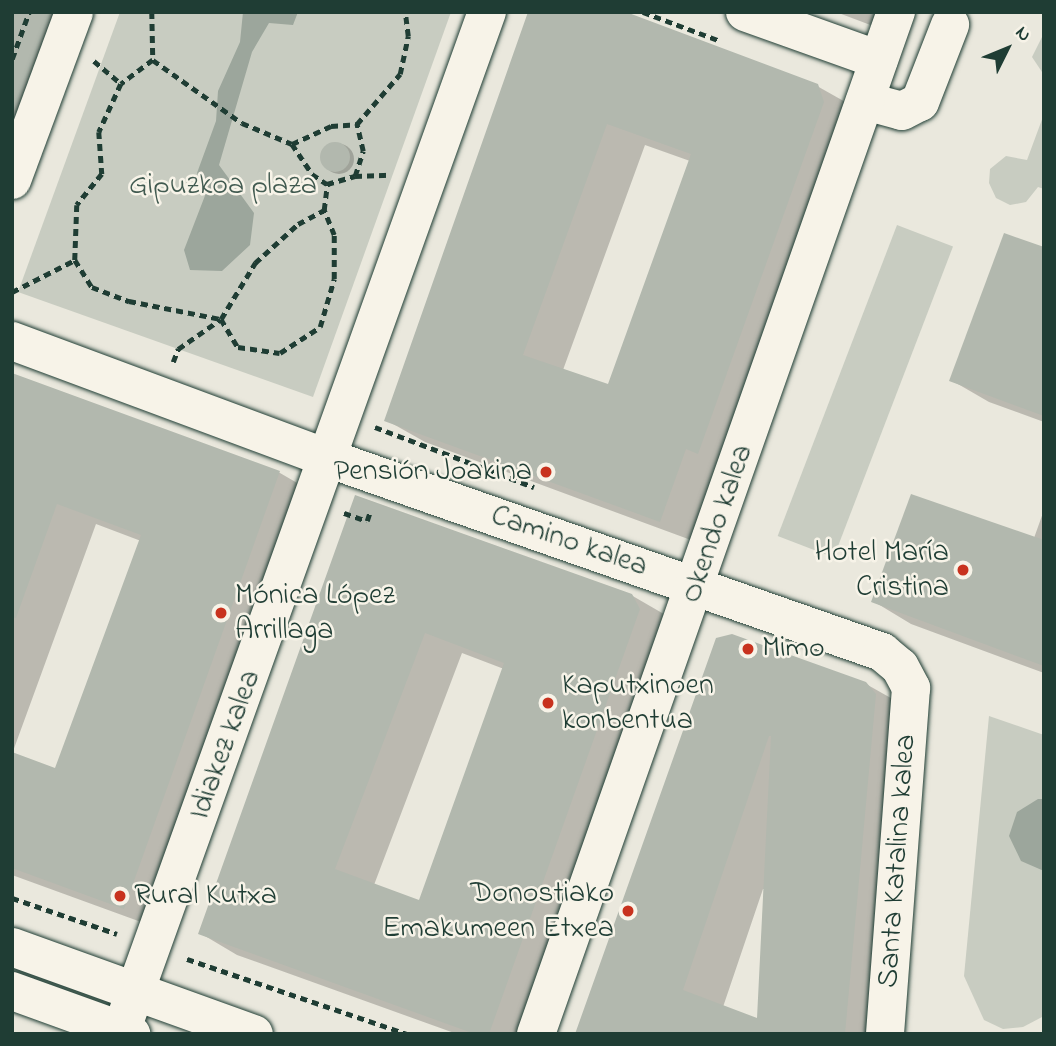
<!DOCTYPE html>
<html>
<head>
<meta charset="utf-8">
<style>
	body { margin:0 }
	#map { position:relative; width:1056px; height:1046px; overflow:hidden; background:#eae8dd; font-family:"Indie Flower",sans-serif }
	div>[style] { position:absolute }
	[style*='--x'] { left:calc(var(--x)*1px); top:calc(var(--y)*1px); width:calc(var(--w)*1px); rotate:calc(var(--a)*1deg) }
	.green>* { inset:0; background:#c8ccc1; transform-origin:0 0 }
	.water>* { inset:0; background:#9ca69c }
	.shadow>* { inset:0; background:#0003 }
	.round { border-radius:50% }
	.building>* { inset:0; background:#b2b8ae }
	.path>* { height:4.5px; margin-top:-2.25px; transform-origin:0; background:repeating-linear-gradient(90deg,#1f3d34 0 7px,transparent 0 12px) }
	.roads { filter:drop-shadow(0 0 2px #1f3d34) drop-shadow(0 0 2px #1f3d34) }
	.minor>* { height:38px; margin:-19px; padding:0 19px; transform-origin:19px; border-radius:19px; background:#f7f3e8 }
	.major>* { height:38px; margin:-19px; padding:0 19px; transform-origin:19px; border-radius:19px; background:#f7f3e8 }
	.dots>* { width:19px; height:19px; translate:-50% -50%; box-sizing:border-box; border:4px solid #f7f3e8; border-radius:50% }
	span { translate:-50% -50%; white-space:nowrap; text-align:center; line-height:1.15; -webkit-text-stroke:5px #f7f3e8; paint-order:stroke }
	.park-label { font-size:30px; color:#415a50 }
	.poi-label { font-size:30px; color:#1f3d34 }
	.right { translate:-100% -50%; text-align:right }
	.left { translate:0 -50%; text-align:left }
	.street-label { font-size:30px; color:#1f3d34 }
	.frame { position:absolute; inset:0; border:14px solid #1f3d34; pointer-events:none }
	.north { position:absolute; left:972px; top:14px; width:70px; height:70px; -webkit-text-stroke:5px #f7f3e8; paint-order:stroke; rotate:47deg; font-size:19px; font-weight:700; line-height:28px; text-align:center; color:#1f3d34 }
	.north::after { content:''; display:block; margin:auto; width:24px; height:32px; background:#1f3d34; clip-path:polygon(50% 0,100% 100%,50% 72%,0 100%) }
</style>
</head>
<body>
<div id="map">
	<div class="green">
		<div style="clip-path:polygon(120px 12px,451px 12px,313px 397px,18px 292px)"></div>
		<div style="clip-path:polygon(1044px 33px,1044px 75px,1032px 57px)"></div>
		<div style="clip-path:polygon(1044px 114px,1044px 189px,1038px 187px,1026px 202px,1010px 205px,996px 198px,989px 183px,990px 169px,1006px 156px,1027px 160px)"></div>
		<div style="left:897px;top:225px;width:60px;height:333px;rotate:21deg"></div>
		<div style="clip-path:polygon(989px 716px,1044px 735px,1044px 1016px,1023px 1027px,1003px 1029px,984px 1020px,964px 976px)"></div>
	</div>
	<div class="water">
		<div style="clip-path:polygon(243px 12px,298px 12px,293px 25px,269px 23px,252px 52px,219px 165px,254px 213px,250px 245px,222px 271px,190px 270px,184px 250px,206px 193px,197px 173px,216px 121px,218px 91px,240px 42px)"></div>
		<div style="clip-path:polygon(1038px 799px,1044px 799px,1044px 871px,1021px 861px,1009px 836px,1017px 812px)"></div>
	</div>
	<div class="shadow">
		<div style="clip-path:polygon(12px 12px,92px 12px,12px 191px)"></div>
		<div style="clip-path:polygon(evenodd,529px 12px,817px 86px,856px 108px,699px 543px,425px 442px,386px 420px,529px 12px,645px 145px,690px 161px,609px 386px,563px 370px,645px 145px)"></div>
		<div style="clip-path:polygon(836px 12px,903px 12px,881px 29px)"></div>
		<div class="round" style="left:324px;top:144px;width:30px;height:30px"></div>
		<div style="clip-path:polygon(1044px 248px,1044px 422px,989px 402px,951px 380px)"></div>
		<div style="clip-path:polygon(12px 375px,280px 473px,318px 495px,163px 930px,12px 875px,12px 754px,56px 770px,141px 541px,96px 524px,12px 754px)"></div>
		<div style="clip-path:polygon(evenodd,356px 497px,631px 595px,669px 617px,533px 1034px,457px 1034px,237px 955px,200px 933px,356px 497px,462px 653px,504px 669px,420px 903px,374px 885px,462px 653px)"></div>
		<div style="clip-path:polygon(1044px 510px,1044px 673px,911px 624px,873px 601px,1034px 538px)"></div>
		<div style="clip-path:polygon(evenodd,718px 640px,866px 684px,905px 706px,885px 1034px,577px 1034px,718px 640px,763px 889px,764px 889px,758px 1020px,723px 1007px,763px 889px)"></div>
	</div>
	<div class="building">
		<div style="clip-path:polygon(12px 12px,51px 12px,12px 116px)"></div>
		<div style="clip-path:polygon(evenodd,528px 12px,626px 12px,818px 84px,824px 102px,698px 454px,686px 449px,660px 522px,384px 421px,528px 12px,607px 124px,691px 154px,608px 384px,523px 355px,607px 124px)"></div>
		<div class="round" style="left:320px;top:142px;width:30px;height:30px"></div>
		<div style="clip-path:polygon(1004px 233px,1044px 247px,1044px 416px,949px 381px)"></div>
		<div style="clip-path:polygon(12px 373px,280px 471px,124px 909px,12px 868px,12px 752px,55px 768px,141px 535px,57px 504px,16px 618px,12px 617px)"></div>
		<div style="clip-path:polygon(911px 494px,1044px 540px,1044px 666px,871px 602px)"></div>
		<div style="clip-path:polygon(evenodd,355px 495px,632px 594px,640px 609px,489px 1034px,475px 1034px,198px 934px,355px 495px,425px 633px,504px 663px,419px 900px,335px 869px,425px 633px)"></div>
		<div style="clip-path:polygon(evenodd,732px 634px,866px 682px,876px 694px,845px 1034px,575px 1034px,716px 638px,732px 634px,769px 736px,771px 736px,757px 1018px,683px 990px,769px 736px)"></div>
	</div>
	<div class="path">
		<div style="--x:152;--y:12;--w:48;--a:88.8"></div>
		<div style="--x:153;--y:60;--w:109;--a:35.3"></div>
		<div style="--x:242;--y:123;--w:54;--a:22.8"></div>
		<div style="--x:292;--y:144;--w:43;--a:-24.8"></div>
		<div style="--x:331;--y:126;--w:26;--a:-4"></div>
		<div style="--x:357;--y:124;--w:66;--a:-49.3"></div>
		<div style="--x:400;--y:74;--w:39;--a:-78"></div>
		<div style="--x:408;--y:36;--w:24;--a:-97"></div>
		<div style="--x:643;--y:12;--w:80;--a:20.5"></div>
		<div style="--x:12;--y:59;--w:50;--a:-70.1"></div>
		<div style="--x:153;--y:60;--w:40;--a:143"></div>
		<div style="--x:121;--y:84;--w:53;--a:114.6"></div>
		<div style="--x:99;--y:132;--w:42;--a:85.9"></div>
		<div style="--x:102;--y:174;--w:40;--a:129"></div>
		<div style="--x:77;--y:205;--w:55;--a:92.1"></div>
		<div style="--x:75;--y:260;--w:32;--a:58"></div>
		<div style="--x:92;--y:287;--w:40;--a:21"></div>
		<div style="--x:129;--y:301;--w:94;--a:11.1"></div>
		<div style="--x:221;--y:319;--w:33;--a:59"></div>
		<div style="--x:238;--y:347;--w:42;--a:8.1"></div>
		<div style="--x:280;--y:353;--w:48;--a:-33"></div>
		<div style="--x:320;--y:327;--w:50;--a:-73.7"></div>
		<div style="--x:334;--y:279;--w:44;--a:-90"></div>
		<div style="--x:334;--y:235;--w:27;--a:-112"></div>
		<div style="--x:94;--y:61;--w:35;--a:40"></div>
		<div style="--x:292;--y:144;--w:36;--a:56"></div>
		<div style="--x:312;--y:174;--w:18;--a:34"></div>
		<div style="--x:355;--y:176;--w:26;--a:-72"></div>
		<div style="--x:363;--y:151;--w:28;--a:-103"></div>
		<div style="--x:12;--y:292;--w:71;--a:-26.9"></div>
		<div style="--x:173;--y:362;--w:14;--a:-69"></div>
		<div style="--x:178;--y:349;--w:52;--a:-34.9"></div>
		<div style="--x:221;--y:319;--w:66;--a:-58.7"></div>
		<div style="--x:255;--y:263;--w:58;--a:-42.2"></div>
		<div style="--x:298;--y:224;--w:30;--a:-28"></div>
		<div style="--x:324;--y:210;--w:26;--a:-83"></div>
		<div style="--x:327;--y:184;--w:29;--a:-16"></div>
		<div style="--x:355;--y:176;--w:35;--a:-2"></div>
		<div style="--x:375;--y:427;--w:170;--a:20.7"></div>
		<div style="--x:344;--y:513;--w:24;--a:19"></div>
		<div style="--x:367;--y:521;--w:9;--a:-72"></div>
		<div style="--x:12;--y:898;--w:111;--a:18.9"></div>
		<div style="--x:187;--y:959;--w:232;--a:18.8"></div>
	</div>
	<div class="roads">
		<div class="minor">
			<div style="--x:745;--y:12;--w:142;--a:19.7"></div>
			<div style="--x:865;--y:101;--w:38;--a:15"></div>
			<div style="--x:902;--y:111;--w:20;--a:-27"></div>
			<div style="--x:920;--y:102;--w:83;--a:-68.7"></div>
			<div style="--x:12;--y:180;--w:179;--a:-69.7"></div>
			<div style="--x:12;--y:341;--w:339;--a:20.4"></div>
			<div style="--x:330;--y:459;--w:585;--a:19.27"></div>
			<div style="--x:882;--y:652;--w:23;--a:40"></div>
			<div style="--x:900;--y:667;--w:24;--a:62"></div>
			<div style="--x:911;--y:688;--w:347;--a:94.3"></div>
			<div style="--x:120;--y:1034;--w:1086;--a:-70.25"></div>
			<div style="--x:536;--y:1034;--w:1084;--a:-70.6"></div>
		</div>
		<div class="major">
			<div style="--x:12;--y:947;--w:257;--a:19.8"></div>
			<div style="--x:12;--y:991;--w:127;--a:19.9"></div>
		</div>
	</div>
	<div class="dots">
		<div style="left:546px;top:472px;background:#c8321e"></div>
		<div style="left:963px;top:570px;background:#c8321e"></div>
		<div style="left:221px;top:613px;background:#c8321e"></div>
		<div style="left:748px;top:649px;background:#c8321e"></div>
		<div style="left:548px;top:703px;background:#c8321e"></div>
		<div style="left:120px;top:896px;background:#c8321e"></div>
		<div style="left:628px;top:911px;background:#c8321e"></div>
	</div>
	<div class="park-label">
		<span style="left:223px;top:186px">Gipuzkoa plaza</span>
	</div>
	<div class="poi-label">
		<span class="right" style="left:532px;top:472px">Pensión Joakina</span>
		<span class="right" style="left:949px;top:570px">Hotel María<br>Cristina</span>
		<span class="left" style="left:235px;top:613px">Mónica López<br>Arrillaga</span>
		<span class="left" style="left:762px;top:649px">Mimo</span>
		<span class="left" style="left:562px;top:703px">Kaputxinoen<br>konbentua</span>
		<span class="right" style="left:614px;top:911px">Donostiako<br>Emakumeen Etxea</span>
		<span class="left" style="left:134px;top:896px">Rural Kutxa</span>
	</div>
	<div class="street-label">
		<span style="left:718px;top:524px;rotate:-71deg">Okendo kalea</span>
		<span style="left:569px;top:542px;rotate:19deg">Camino kalea</span>
		<span style="left:226px;top:745px;rotate:-70deg">Idiakez kalea</span>
		<span style="left:898px;top:861px;rotate:-86deg">Santa Katalina kalea</span>
	</div>
	<div class="frame"></div>
	<div class="north">N</div>
</div>
</body>
</html>
